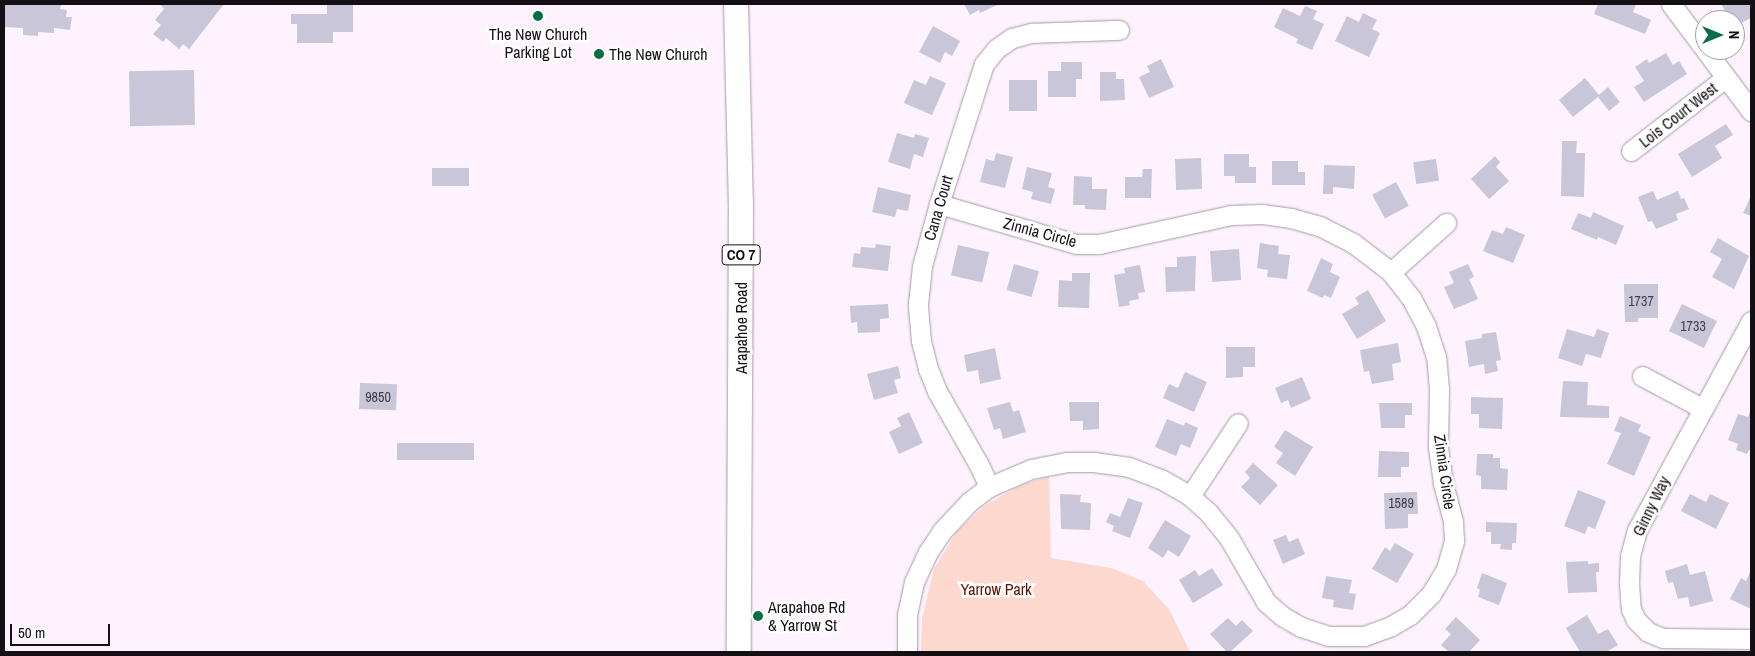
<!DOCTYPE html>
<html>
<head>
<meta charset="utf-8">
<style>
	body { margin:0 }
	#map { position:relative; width:1755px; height:656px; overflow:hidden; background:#fef2fe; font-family:"Archivo Narrow",sans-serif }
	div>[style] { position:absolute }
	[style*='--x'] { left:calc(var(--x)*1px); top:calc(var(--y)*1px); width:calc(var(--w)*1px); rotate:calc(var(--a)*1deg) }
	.green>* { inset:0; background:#fdd8cf }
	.building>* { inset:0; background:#c8c6d8; transform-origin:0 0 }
	.roads { filter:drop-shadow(0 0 1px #a699a6) drop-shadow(0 0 1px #a699a6) }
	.minor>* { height:19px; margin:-9.5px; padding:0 9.5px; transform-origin:9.5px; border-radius:9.5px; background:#fff }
	.major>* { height:24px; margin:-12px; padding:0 12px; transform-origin:12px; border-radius:12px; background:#fff }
	.dots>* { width:14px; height:14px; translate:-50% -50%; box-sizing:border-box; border:2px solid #fff; border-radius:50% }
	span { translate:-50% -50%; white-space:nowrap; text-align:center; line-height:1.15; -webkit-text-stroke:5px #fff; paint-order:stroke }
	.number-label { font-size:14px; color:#413d45 }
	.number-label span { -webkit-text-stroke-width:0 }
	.shield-label span { padding:1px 4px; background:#fff; border:1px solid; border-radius:4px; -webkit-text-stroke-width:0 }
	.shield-label { font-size:15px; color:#140f14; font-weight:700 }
	.poi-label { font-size:16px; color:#140f14 }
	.left { translate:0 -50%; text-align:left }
	.street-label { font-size:16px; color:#140f14 }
	.park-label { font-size:16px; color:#5f1002 }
	.frame { position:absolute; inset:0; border:5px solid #140f14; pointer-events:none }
	.north { position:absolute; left:1695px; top:10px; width:50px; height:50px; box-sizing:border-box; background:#fff; border:1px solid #a19fa1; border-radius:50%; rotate:90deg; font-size:14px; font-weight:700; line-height:20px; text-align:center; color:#140f14 }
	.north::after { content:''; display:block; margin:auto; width:18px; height:22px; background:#096e44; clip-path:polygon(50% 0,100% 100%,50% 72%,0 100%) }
	.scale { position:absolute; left:10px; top:624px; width:100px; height:22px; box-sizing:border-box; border:2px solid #140f14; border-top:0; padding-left:6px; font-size:15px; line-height:18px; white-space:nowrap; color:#140f14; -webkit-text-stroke:4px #fff; paint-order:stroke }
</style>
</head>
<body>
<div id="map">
	<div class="green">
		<div style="clip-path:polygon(1049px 476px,1051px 558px,1111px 568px,1143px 581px,1169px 609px,1190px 652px,921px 652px,922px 618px,934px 569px,957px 531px,984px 506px,1019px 486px)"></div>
	</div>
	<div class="building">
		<div style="clip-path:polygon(4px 4px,61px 5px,60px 9px,67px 10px,66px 17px,72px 17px,70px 30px,54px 28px,54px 33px,38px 32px,38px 36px,23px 35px,23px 28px,4px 27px)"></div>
		<div style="clip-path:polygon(160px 4px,224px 4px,189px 49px,183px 44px,179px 49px,166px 38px,163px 42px,153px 34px,161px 25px,155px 20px,164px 9px)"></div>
		<div style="clip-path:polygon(327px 4px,353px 4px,353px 32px,333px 32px,333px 43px,297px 43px,297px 24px,291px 24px,291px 14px,327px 14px)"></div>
		<div style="clip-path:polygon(964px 4px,999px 4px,980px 13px,979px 10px,970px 15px)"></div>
		<div style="clip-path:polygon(1598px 4px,1636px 4px,1633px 12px,1651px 20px,1645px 34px,1594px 14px)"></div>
		<div style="clip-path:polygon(1721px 4px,1751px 4px,1751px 18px,1735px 26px,1735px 20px,1721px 20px,1719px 16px,1726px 13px)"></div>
		<div style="clip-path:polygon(1305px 6px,1317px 11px,1313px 19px,1324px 24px,1312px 50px,1296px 43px,1298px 39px,1274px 27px,1283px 8px,1300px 16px)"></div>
		<div style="clip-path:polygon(1363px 13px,1377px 20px,1372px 29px,1380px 33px,1369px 57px,1335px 41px,1347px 16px,1359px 22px)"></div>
		<div style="clip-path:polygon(933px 26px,960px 41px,952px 56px,945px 52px,940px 63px,919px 52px)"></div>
		<div style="clip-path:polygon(1666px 53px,1673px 65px,1679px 61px,1687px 74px,1644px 102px,1634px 87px,1644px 81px,1635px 67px,1647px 59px,1649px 63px)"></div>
		<div style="clip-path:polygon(1161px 59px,1174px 87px,1149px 98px,1139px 77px,1150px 72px,1147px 66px)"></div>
		<div style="clip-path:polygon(1061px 62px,1082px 62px,1082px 79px,1076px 79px,1076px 97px,1048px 97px,1048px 71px,1061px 71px)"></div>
		<div style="left:194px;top:70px;width:55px;height:65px;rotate:89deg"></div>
		<div style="clip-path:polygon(1100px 72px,1116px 72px,1116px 79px,1124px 79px,1125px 100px,1100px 101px)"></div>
		<div style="clip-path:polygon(930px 76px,946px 83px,932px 115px,904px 103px,914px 80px,926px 85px)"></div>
		<div style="clip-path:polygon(1585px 78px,1599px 95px,1608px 87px,1620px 102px,1609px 111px,1598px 97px,1573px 117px,1559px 100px)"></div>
		<div style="left:1009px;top:80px;width:28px;height:31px"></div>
		<div style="clip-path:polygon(1726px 124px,1733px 135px,1715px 146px,1722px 158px,1692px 177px,1678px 154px)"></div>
		<div style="clip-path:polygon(897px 133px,914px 138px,915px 134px,929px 138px,923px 157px,914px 154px,910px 169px,888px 162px)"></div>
		<div style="clip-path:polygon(1562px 141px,1577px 141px,1576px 153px,1585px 153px,1584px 197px,1561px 196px)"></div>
		<div style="clip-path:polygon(996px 153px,1013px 157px,1005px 188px,980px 182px,986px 159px,994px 161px)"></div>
		<div style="clip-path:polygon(1224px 154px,1249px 154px,1249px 167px,1256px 167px,1256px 183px,1235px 183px,1235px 176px,1224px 176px)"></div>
		<div style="clip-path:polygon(1495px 156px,1500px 162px,1496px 167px,1509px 181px,1489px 199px,1471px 179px)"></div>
		<div style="left:1201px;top:158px;width:31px;height:26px;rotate:88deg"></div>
		<div style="left:1436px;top:159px;width:22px;height:23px;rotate:82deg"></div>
		<div style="clip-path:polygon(1272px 161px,1298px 161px,1298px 172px,1305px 172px,1305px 185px,1272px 185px)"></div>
		<div style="clip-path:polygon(1324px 165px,1355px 166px,1354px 189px,1333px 187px,1333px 194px,1323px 194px)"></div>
		<div style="clip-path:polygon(1027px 167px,1052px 173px,1048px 187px,1055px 189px,1051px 204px,1031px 199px,1033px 192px,1022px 189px)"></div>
		<div style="left:432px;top:168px;width:37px;height:18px"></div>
		<div style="clip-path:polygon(1143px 169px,1152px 169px,1151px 198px,1125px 198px,1125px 177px,1142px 177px)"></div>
		<div style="clip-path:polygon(1074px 176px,1092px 177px,1092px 189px,1107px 189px,1106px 210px,1085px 209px,1085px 205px,1073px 205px)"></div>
		<div style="left:1396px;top:182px;width:27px;height:27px;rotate:62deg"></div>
		<div style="clip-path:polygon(878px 187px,911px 195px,908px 211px,897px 209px,895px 217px,872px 212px)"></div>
		<div style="clip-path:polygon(1653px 191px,1657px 200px,1678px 191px,1681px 199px,1684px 198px,1689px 209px,1676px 214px,1678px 220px,1656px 229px,1652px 221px,1648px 222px,1638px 197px)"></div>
		<div style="clip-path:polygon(1751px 196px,1751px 216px,1743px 213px)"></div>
		<div style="clip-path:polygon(1593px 212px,1624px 226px,1616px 245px,1598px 237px,1597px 240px,1571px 229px,1578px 213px,1591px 218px)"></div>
		<div style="clip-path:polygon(1506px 227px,1525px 235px,1513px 263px,1483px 251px,1492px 230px,1503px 234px)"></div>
		<div style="clip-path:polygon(1718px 238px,1749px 256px,1734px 289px,1712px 277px,1722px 259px,1710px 252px)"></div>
		<div style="clip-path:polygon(1260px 243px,1279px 246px,1278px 254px,1290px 255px,1287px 279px,1267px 277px,1268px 270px,1257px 268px)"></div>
		<div style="clip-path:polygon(876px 244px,891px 246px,888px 271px,852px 267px,854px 253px,860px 254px,861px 247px,875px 248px)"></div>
		<div style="left:958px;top:245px;width:32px;height:31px;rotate:13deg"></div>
		<div style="left:1239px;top:249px;width:31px;height:29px;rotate:86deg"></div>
		<div style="clip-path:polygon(1196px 256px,1195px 291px,1166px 292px,1165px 267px,1177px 267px,1177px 257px)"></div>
		<div style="clip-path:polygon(1321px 258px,1333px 264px,1330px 272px,1340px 277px,1331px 298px,1324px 295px,1323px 298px,1307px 291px)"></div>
		<div style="left:1014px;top:264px;width:26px;height:27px;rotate:16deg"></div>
		<div style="clip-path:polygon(1468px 264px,1474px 277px,1469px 279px,1478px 299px,1454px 309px,1444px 287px,1454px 283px,1449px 272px)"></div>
		<div style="clip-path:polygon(1140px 265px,1145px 292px,1138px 293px,1139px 299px,1129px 301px,1130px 305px,1119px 307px,1114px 275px,1125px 273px,1124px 268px)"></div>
		<div style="clip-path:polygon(1072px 273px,1090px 273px,1089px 308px,1058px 307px,1059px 280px,1072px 281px)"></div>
		<div style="clip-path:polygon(1624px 284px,1658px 284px,1658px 318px,1638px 318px,1638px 322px,1625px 322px)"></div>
		<div style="clip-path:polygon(1368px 290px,1386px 321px,1357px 339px,1342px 314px,1359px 304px,1355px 298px)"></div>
		<div style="clip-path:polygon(888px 304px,889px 318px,880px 319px,880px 332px,858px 333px,857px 322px,851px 323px,850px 306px)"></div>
		<div style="left:1682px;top:304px;width:39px;height:30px;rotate:26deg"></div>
		<div style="clip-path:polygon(1567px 329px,1594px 337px,1597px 329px,1609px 333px,1601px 358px,1586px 354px,1582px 366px,1558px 358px)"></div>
		<div style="clip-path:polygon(1496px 332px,1501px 360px,1496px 361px,1498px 371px,1485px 374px,1484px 364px,1469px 367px,1465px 341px,1482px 338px,1482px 334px)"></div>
		<div style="clip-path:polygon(1398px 343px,1401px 362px,1392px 364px,1394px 380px,1372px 384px,1369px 371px,1364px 372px,1360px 350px)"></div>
		<div style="clip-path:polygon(1226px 347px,1255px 347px,1255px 367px,1243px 367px,1243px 377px,1226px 378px)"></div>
		<div style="clip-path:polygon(995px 348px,1001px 379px,980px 384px,978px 370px,967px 372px,964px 355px)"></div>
		<div style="clip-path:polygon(898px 366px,901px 378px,894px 380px,898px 393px,874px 400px,867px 374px)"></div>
		<div style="clip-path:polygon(1185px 372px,1207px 382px,1194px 412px,1163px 398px,1169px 384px,1178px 388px)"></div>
		<div style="clip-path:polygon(1302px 377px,1311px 399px,1291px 408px,1288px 400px,1281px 403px,1275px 388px)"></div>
		<div style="clip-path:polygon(1563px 381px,1588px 382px,1587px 405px,1609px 406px,1609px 418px,1560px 417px)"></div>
		<div style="left:360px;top:383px;width:37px;height:26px;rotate:2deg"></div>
		<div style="clip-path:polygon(1471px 397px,1503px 398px,1502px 429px,1479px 428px,1479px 414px,1471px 414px)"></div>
		<div style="clip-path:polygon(1010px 402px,1013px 412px,1019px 410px,1026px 432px,1003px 439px,1000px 428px,994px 430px,987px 408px)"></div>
		<div style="clip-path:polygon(1069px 402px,1099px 402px,1099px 429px,1083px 430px,1083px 421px,1070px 421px)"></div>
		<div style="clip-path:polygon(1379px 403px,1412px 403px,1412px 415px,1405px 415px,1405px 428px,1381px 428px)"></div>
		<div style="clip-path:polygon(1751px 408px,1751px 451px,1749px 450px,1747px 454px,1736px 450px,1738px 444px,1728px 440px,1738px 414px,1748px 417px)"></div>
		<div style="clip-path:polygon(909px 412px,923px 443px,899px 454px,889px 432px,901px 426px,897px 418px)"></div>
		<div style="clip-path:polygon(1620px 416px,1641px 425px,1638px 431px,1651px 437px,1634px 476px,1607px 464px,1621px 433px,1614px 431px)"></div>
		<div style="clip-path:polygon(1167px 419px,1184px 426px,1185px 422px,1198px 428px,1190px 448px,1181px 444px,1176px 456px,1155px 447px)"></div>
		<div style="clip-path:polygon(1285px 430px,1313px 447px,1295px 476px,1276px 463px,1283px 453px,1274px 447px)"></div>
		<div style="left:474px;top:443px;width:17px;height:77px;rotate:90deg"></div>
		<div style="clip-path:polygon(1379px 451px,1409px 452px,1409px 467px,1401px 467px,1401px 477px,1378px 477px)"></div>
		<div style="clip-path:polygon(1477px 454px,1493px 454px,1493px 458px,1500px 458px,1500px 468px,1508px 469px,1507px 490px,1481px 489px,1481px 476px,1476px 475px)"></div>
		<div style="clip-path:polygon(1253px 463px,1278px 485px,1260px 505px,1241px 487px,1250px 478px,1245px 472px)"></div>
		<div style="clip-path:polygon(1578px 490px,1606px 501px,1595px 529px,1588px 526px,1585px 534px,1564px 526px)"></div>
		<div style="clip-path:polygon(1417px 492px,1418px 514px,1408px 514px,1408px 528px,1385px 529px,1384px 493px)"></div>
		<div style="clip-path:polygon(1060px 494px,1081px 495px,1080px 502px,1091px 503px,1090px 530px,1061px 529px)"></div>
		<div style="clip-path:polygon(1690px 494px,1706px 502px,1710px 494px,1729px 503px,1716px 529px,1681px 511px)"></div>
		<div style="clip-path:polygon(1128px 498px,1143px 503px,1130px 538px,1112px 531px,1114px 526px,1106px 522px,1110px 513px,1120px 517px)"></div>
		<div style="clip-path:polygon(1165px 520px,1191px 536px,1179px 557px,1168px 550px,1163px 558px,1148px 548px)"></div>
		<div style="clip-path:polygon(1486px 522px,1517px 523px,1516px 543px,1512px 543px,1512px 550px,1500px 549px,1501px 544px,1491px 544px,1491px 532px,1486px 532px)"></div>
		<div style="clip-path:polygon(1286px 535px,1289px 542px,1298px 538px,1305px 554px,1283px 564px,1273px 540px)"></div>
		<div style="clip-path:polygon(1395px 543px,1414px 554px,1397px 583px,1372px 569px,1385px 547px,1390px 551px)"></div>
		<div style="clip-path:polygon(1588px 561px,1588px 564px,1599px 563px,1599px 572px,1596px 572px,1597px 592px,1568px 593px,1566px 562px)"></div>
		<div style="clip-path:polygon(1687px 564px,1690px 575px,1705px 571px,1713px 601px,1690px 607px,1688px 597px,1678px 599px,1673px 582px,1668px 583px,1665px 571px)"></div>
		<div style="clip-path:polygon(1212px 568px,1223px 585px,1193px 603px,1179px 580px,1195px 570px,1199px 576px)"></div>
		<div style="clip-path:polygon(1751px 570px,1751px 609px,1730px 599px,1741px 578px,1746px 581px)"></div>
		<div style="clip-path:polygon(1482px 573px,1507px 583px,1499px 605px,1478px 597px,1480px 590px,1477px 588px)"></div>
		<div style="clip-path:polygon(1326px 576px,1352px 580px,1349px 593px,1356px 594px,1353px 610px,1333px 607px,1334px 600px,1322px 598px)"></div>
		<div style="clip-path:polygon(1587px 615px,1598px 634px,1608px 629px,1618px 645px,1606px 652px,1580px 652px,1566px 628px)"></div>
		<div style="clip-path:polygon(1456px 617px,1480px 640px,1469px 652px,1449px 652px,1441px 645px,1451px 634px,1445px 629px)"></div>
		<div style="clip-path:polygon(1228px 618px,1236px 626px,1242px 620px,1253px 631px,1230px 652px,1227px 652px,1210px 634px)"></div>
	</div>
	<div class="roads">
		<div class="minor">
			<div style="--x:1671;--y:4;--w:134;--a:53.2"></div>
			<div style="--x:1631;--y:151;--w:119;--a:-37.8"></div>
			<div style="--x:1391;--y:272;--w:74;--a:-41.7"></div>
			<div style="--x:1751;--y:321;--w:238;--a:118.6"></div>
			<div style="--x:1637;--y:530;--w:27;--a:105"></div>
			<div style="--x:1630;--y:556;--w:27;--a:92"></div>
			<div style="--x:1629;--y:583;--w:26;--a:86"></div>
			<div style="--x:1631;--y:609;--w:12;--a:66"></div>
			<div style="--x:1636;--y:620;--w:17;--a:45"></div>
			<div style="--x:1648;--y:632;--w:16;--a:22"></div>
			<div style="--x:1663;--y:638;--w:88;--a:0.7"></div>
			<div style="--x:1642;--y:376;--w:68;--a:28.1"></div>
			<div style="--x:989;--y:487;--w:24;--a:-114"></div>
			<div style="--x:979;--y:465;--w:85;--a:-119.6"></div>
			<div style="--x:937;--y:391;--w:24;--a:-112"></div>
			<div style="--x:928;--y:369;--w:29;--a:-104"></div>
			<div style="--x:921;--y:341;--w:37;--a:-95"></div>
			<div style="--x:918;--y:304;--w:38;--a:-84"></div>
			<div style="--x:922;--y:266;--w:64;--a:-74.7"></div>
			<div style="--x:939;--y:204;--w:147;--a:-72.2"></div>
			<div style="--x:984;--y:64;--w:19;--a:-51"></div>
			<div style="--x:996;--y:49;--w:19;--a:-35"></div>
			<div style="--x:1012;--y:38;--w:20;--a:-15"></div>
			<div style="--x:1031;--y:33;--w:88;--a:-2"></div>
			<div style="--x:1190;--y:496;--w:87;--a:-56.7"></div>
			<div style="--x:907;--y:652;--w:37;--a:-90"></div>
			<div style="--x:907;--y:615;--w:34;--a:-78"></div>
			<div style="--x:914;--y:582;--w:33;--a:-65"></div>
			<div style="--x:928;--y:552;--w:25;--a:-56"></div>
			<div style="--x:942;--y:531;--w:40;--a:-47"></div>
			<div style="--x:969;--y:502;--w:25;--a:-37"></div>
			<div style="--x:989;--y:487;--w:46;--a:-23.2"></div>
			<div style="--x:1031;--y:469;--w:36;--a:-11"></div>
			<div style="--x:1066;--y:462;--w:28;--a:0"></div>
			<div style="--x:1094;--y:462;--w:35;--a:8"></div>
			<div style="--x:1129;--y:467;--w:34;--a:21"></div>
			<div style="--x:1161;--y:479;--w:34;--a:30"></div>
			<div style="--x:1190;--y:496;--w:24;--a:42"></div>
			<div style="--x:1208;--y:512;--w:33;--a:51"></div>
			<div style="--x:1229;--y:538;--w:74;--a:60"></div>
			<div style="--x:1266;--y:602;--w:21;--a:41"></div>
			<div style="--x:1282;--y:616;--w:22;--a:30"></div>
			<div style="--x:1301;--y:627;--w:28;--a:18"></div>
			<div style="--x:1328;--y:636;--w:36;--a:0"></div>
			<div style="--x:1364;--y:636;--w:29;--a:-20"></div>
			<div style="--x:1391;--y:626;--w:22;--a:-30"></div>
			<div style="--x:1410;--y:615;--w:30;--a:-45"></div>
			<div style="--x:1431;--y:594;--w:29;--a:-59"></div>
			<div style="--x:1446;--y:569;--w:29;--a:-74"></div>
			<div style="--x:1454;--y:541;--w:20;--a:-93"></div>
			<div style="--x:1453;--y:521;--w:39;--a:-105"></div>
			<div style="--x:1443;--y:483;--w:37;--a:-98"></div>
			<div style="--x:1438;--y:446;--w:57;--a:-89"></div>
			<div style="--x:1439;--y:389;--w:32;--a:-95"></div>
			<div style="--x:1436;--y:357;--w:33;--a:-108"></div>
			<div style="--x:1426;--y:326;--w:32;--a:-118"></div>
			<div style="--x:1411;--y:298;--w:33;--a:-128"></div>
			<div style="--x:1391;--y:272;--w:48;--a:-142.7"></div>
			<div style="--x:1353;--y:243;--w:38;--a:-153"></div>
			<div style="--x:1319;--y:226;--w:29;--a:-164"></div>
			<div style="--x:1291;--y:218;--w:28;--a:-172"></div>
			<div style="--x:1263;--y:214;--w:32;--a:178"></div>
			<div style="--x:1231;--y:215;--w:135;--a:167.6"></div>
			<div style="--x:1099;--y:244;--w:23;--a:180"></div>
			<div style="--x:1076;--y:244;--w:143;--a:-163.7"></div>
		</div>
		<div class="major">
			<div style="--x:736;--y:4;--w:199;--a:88.6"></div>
			<div style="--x:741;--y:203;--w:449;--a:90.3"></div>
		</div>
	</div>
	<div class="dots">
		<div style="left:538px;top:16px;background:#096e44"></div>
		<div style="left:599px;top:54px;background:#096e44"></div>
		<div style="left:758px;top:616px;background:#096e44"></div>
	</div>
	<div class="number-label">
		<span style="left:1641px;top:301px">1737</span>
		<span style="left:1693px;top:326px">1733</span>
		<span style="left:378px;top:397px">9850</span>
		<span style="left:1401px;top:503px">1589</span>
	</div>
	<div class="shield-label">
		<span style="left:741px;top:255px">CO 7</span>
	</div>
	<div class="poi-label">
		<span style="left:538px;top:43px">The New Church<br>Parking Lot</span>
		<span class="left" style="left:609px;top:54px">The New Church</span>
		<span class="left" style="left:768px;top:616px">Arapahoe Rd<br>&amp; Yarrow St</span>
	</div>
	<div class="street-label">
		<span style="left:1678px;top:115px;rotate:-38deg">Lois Court West</span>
		<span style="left:938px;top:208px;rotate:-74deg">Cana Court</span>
		<span style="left:1040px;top:232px;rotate:15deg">Zinnia Circle</span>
		<span style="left:741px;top:328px;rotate:-90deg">Arapahoe Road</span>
		<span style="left:1445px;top:472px;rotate:82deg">Zinnia Circle</span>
		<span style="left:1651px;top:506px;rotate:-64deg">Ginny Way</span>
	</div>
	<div class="park-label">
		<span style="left:996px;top:589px">Yarrow Park</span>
	</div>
	<div class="frame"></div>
	<div class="north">N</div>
	<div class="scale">50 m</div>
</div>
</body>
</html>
